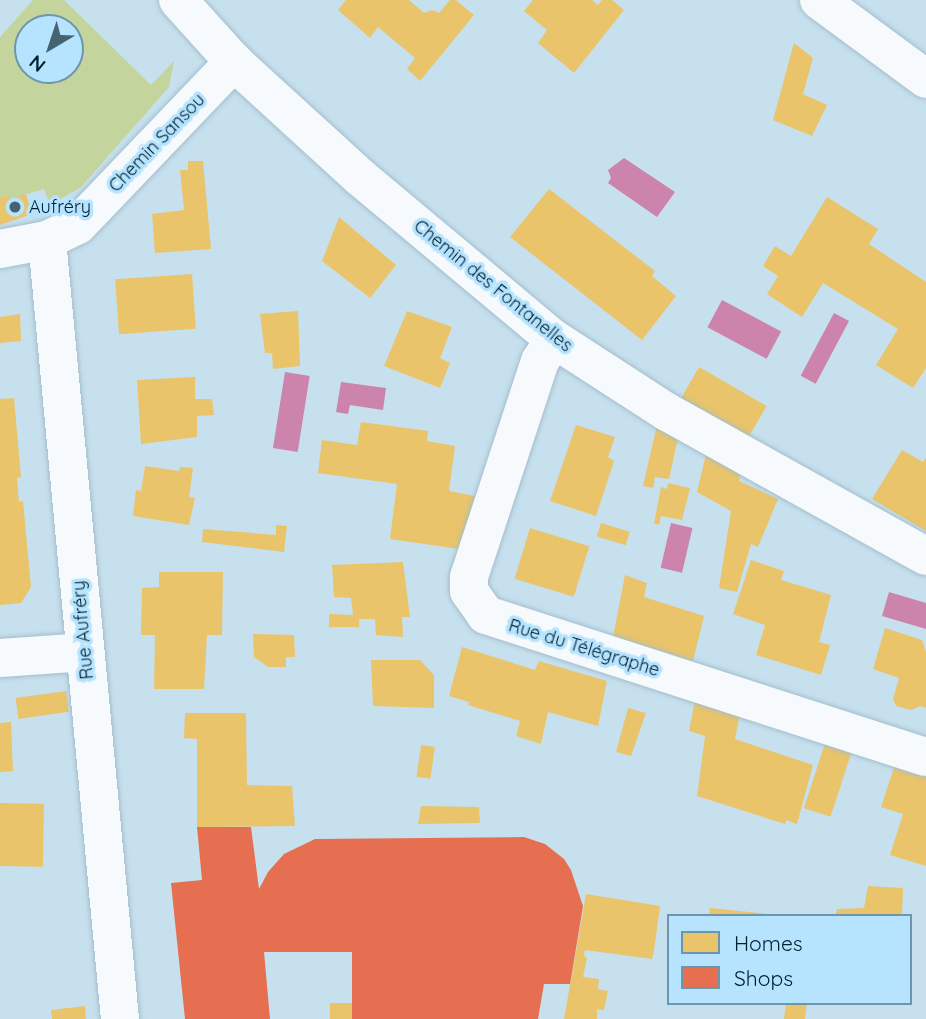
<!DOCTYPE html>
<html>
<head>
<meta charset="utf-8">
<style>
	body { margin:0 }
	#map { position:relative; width:926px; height:1019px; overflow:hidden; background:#c7e0ee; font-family:Quicksand,sans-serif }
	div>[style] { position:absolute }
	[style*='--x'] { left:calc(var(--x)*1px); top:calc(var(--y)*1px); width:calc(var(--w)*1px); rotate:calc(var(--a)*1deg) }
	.green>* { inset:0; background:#c3d49c }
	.water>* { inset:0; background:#cc84ac; transform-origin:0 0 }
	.homes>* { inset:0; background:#e9c46a; transform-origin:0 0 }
	.shops>* { inset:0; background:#e76f51 }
	.roads { filter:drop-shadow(0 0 2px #a3becc) drop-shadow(0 0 2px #a3becc) }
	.minor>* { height:38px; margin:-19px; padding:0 19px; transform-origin:19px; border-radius:19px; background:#f7fafc }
	.primary>* { height:38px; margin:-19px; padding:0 19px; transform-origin:19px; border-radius:19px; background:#f7fafc }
	.dots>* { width:19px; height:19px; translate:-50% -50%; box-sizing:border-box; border:4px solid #b6e4ff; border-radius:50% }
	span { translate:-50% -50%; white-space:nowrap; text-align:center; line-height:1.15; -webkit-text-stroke:7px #b6e4ff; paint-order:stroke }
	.street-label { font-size:18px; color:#002031 }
	.poi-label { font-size:18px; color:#002031 }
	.left { translate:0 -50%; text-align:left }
	.legend { position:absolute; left:667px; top:914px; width:245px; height:91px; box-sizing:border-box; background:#b6e4ff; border:2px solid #6d96ad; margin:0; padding:9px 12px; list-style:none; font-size:21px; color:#002031 }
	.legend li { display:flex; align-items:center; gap:14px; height:35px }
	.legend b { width:35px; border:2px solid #6d96ad }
	.north { position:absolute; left:14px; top:14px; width:70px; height:70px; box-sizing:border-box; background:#b6e4ff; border:2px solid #6d96ad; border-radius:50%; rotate:219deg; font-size:19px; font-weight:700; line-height:28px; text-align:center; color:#002031 }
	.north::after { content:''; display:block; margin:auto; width:24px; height:32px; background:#466373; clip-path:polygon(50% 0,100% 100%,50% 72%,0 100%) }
</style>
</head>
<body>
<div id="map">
	<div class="green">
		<div style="clip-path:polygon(evenodd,33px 0,64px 0,151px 85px,174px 61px,169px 87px,81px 187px,50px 205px,44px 189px,10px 199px,8px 195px,0 198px,0 37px,33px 0,28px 28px,70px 28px,70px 70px,28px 70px,28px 28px)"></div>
	</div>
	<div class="water">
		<div style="clip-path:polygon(624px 158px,675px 192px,657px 217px,608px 183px,611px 178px,608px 170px)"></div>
		<div style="left:722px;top:300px;width:67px;height:31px;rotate:28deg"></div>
		<div style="left:834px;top:313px;width:17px;height:71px;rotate:28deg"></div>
		<div style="left:285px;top:372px;width:25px;height:77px;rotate:9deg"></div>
		<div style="clip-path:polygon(341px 382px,386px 388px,383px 410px,350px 405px,348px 414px,336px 412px)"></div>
		<div style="left:671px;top:523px;width:22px;height:46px;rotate:13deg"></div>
		<div style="clip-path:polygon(889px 592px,926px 603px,926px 629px,882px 616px)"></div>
	</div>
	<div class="homes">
		<div style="clip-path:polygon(346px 0,409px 0,424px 13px,432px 10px,439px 13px,450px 0,456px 0,474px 15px,420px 81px,407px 69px,415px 58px,378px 27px,370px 38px,338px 10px)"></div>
		<div style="clip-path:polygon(533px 0,592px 0,598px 5px,602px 0,612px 0,624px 10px,574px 73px,538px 43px,547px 30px,524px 11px)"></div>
		<div style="clip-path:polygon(794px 43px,813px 58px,803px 94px,827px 105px,812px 136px,773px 120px)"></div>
		<div style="clip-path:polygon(188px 161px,203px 161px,211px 249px,155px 253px,152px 214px,184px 210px,180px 170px,188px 170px)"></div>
		<div style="clip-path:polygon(549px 189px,655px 271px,652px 276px,676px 296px,642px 340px,510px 237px)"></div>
		<div style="clip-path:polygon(26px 194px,32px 214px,0 225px,0 198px,9px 195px,10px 199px)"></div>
		<div style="clip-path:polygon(827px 197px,878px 229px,869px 244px,926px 282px,926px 368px,913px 388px,876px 365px,898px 329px,823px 283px,802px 317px,767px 294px,778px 276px,763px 266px,775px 246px,791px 256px)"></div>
		<div style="clip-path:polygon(339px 217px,396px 265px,370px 298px,322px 261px)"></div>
		<div style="left:192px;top:274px;width:55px;height:77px;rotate:86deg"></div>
		<div style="clip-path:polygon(298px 311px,300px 366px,273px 369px,272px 353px,265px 353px,260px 314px)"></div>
		<div style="clip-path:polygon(407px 311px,452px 327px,440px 358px,450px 363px,440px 388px,384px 366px)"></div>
		<div style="clip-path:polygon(20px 314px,21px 341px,0 343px,0 317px)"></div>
		<div style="left:699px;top:367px;width:78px;height:36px;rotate:30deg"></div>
		<div style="clip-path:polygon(195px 377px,195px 399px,212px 399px,214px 415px,197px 416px,197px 437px,141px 444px,137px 380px)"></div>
		<div style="clip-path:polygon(14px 398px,21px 477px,17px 478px,19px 502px,23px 501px,31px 587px,21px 603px,0 605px,0 399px)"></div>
		<div style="clip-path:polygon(361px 422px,428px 431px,427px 441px,455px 446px,449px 491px,475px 496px,459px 549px,390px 539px,397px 484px,318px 473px,322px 440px,357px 445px)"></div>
		<div style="clip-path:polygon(576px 425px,615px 437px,608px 457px,614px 461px,596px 516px,550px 501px)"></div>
		<div style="clip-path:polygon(657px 425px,678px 438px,669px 479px,655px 477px,653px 488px,643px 486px)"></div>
		<div style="clip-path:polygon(902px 450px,923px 462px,926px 458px,926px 531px,872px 499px)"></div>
		<div style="clip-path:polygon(706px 454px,740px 474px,739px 481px,778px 499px,758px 547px,751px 544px,737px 592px,719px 588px,731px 511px,697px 492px)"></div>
		<div style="clip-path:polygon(145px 466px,179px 471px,180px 467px,193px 468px,189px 497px,195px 498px,189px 525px,133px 516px,136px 490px,141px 491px)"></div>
		<div style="clip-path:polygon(668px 483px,690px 488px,682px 520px,661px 516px,659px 525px,654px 523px,661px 487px,667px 489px)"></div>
		<div style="left:601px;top:523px;width:30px;height:14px;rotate:17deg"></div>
		<div style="clip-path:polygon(276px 525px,287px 526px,284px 552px,202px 542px,203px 529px,276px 535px)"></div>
		<div style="left:530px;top:528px;width:62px;height:53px;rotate:17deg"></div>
		<div style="clip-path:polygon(751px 560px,784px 571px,781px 580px,831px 595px,819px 642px,830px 645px,821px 675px,756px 655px,765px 625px,733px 614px)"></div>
		<div style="clip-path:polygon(403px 562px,410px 617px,402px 617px,403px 637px,376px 635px,375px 619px,359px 619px,359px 627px,329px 627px,329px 614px,353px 615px,351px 598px,334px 597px,332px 565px)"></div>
		<div style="clip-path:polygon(159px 572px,223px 572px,222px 635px,207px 635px,204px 689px,154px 689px,155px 635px,141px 635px,142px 588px,159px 587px)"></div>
		<div style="clip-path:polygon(625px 575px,647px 583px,644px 597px,704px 616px,693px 661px,613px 637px)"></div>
		<div style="clip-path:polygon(885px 628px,922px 640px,926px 652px,926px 708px,920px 706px,911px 710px,896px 706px,893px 699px,899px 678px,873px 669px)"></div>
		<div style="clip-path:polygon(253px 634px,294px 635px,295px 657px,286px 657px,286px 667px,268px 667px,254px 657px)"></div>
		<div style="clip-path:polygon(462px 647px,535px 670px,539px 661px,607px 681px,598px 726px,548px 712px,541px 744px,516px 736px,520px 721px,468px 705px,469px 702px,449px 696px)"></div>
		<div style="clip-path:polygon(371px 660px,420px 660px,434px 675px,434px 708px,373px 706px)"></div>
		<div style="left:66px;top:691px;width:21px;height:51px;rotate:82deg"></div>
		<div style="clip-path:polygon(696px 695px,741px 708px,735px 739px,813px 765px,797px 824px,786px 820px,785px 824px,697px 796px,705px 736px,689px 731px)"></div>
		<div style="clip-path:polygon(628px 708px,646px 713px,631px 756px,616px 752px)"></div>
		<div style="clip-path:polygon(185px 713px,246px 713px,247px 785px,292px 786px,295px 826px,197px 827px,197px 739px,184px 738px)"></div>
		<div style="clip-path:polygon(11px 722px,13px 771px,0 772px,0 723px)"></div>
		<div style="left:828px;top:734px;width:28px;height:78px;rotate:18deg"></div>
		<div style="left:421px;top:745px;width:14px;height:32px;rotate:8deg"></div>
		<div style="clip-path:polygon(897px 758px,926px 768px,926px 866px,890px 855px,903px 814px,881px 807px)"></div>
		<div style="left:0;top:803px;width:44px;height:63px;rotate:1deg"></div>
		<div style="clip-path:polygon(421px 806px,479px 807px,480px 823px,418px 824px)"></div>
		<div style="clip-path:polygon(868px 886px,903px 888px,902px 916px,835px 916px,837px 909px,864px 908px)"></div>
		<div style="clip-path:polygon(586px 894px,660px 906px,654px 951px,652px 959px,585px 950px,584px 956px,587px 958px,583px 977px,599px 979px,598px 989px,608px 991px,604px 1010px,597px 1009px,597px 1019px,564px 1019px)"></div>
		<div style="clip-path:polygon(710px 908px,769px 914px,769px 916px,709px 916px)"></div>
		<div style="left:330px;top:1003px;width:22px;height:16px"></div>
		<div style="clip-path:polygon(786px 1003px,807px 1003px,805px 1019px,784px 1019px)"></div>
		<div style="clip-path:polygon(85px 1006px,86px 1019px,52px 1019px,51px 1010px)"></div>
	</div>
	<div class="shops">
		<div style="clip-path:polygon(197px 827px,251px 827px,259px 889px,268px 872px,284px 854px,315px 839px,524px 837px,545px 844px,564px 859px,571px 870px,583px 906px,570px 984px,544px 984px,538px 1019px,352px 1019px,352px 952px,264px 952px,270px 1019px,185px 1019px,171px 883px,202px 880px)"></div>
	</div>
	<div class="roads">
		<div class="minor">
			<div style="--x:178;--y:0;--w:84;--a:47.9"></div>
			<div style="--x:234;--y:62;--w:171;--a:42.4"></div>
			<div style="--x:360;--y:177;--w:253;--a:39.9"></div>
			<div style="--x:554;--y:339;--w:135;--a:32.9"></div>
			<div style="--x:667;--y:412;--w:296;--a:29.1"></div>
			<div style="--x:47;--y:240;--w:782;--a:84.65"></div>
			<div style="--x:0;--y:249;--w:48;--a:-10.8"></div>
			<div style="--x:47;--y:240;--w:34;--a:-26"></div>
			<div style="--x:78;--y:225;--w:226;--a:-46.3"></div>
			<div style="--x:554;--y:339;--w:26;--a:122"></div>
			<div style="--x:540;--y:361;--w:227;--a:108.2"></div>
			<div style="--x:469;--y:577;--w:14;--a:90"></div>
			<div style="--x:469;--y:591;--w:29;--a:55"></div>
			<div style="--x:486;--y:615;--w:462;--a:17.9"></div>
			<div style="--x:0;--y:658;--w:85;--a:-4"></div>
		</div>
		<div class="primary">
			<div style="--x:819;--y:0;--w:133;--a:36.4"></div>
		</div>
	</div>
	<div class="dots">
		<div style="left:15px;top:207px;background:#466373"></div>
	</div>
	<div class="street-label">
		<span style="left:157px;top:143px;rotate:-46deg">Chemin Sansou</span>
		<span style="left:493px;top:286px;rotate:39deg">Chemin des Fontanelles</span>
		<span style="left:83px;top:630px;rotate:-95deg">Rue Aufréry</span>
		<span style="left:584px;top:648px;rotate:17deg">Rue du Télégraphe</span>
	</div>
	<div class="poi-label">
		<span class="left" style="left:29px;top:207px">Aufréry</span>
	</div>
	<ul class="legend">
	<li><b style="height:19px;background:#e9c46a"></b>Homes</li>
	<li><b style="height:19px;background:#e76f51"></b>Shops</li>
	</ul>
	<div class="north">N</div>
</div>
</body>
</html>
